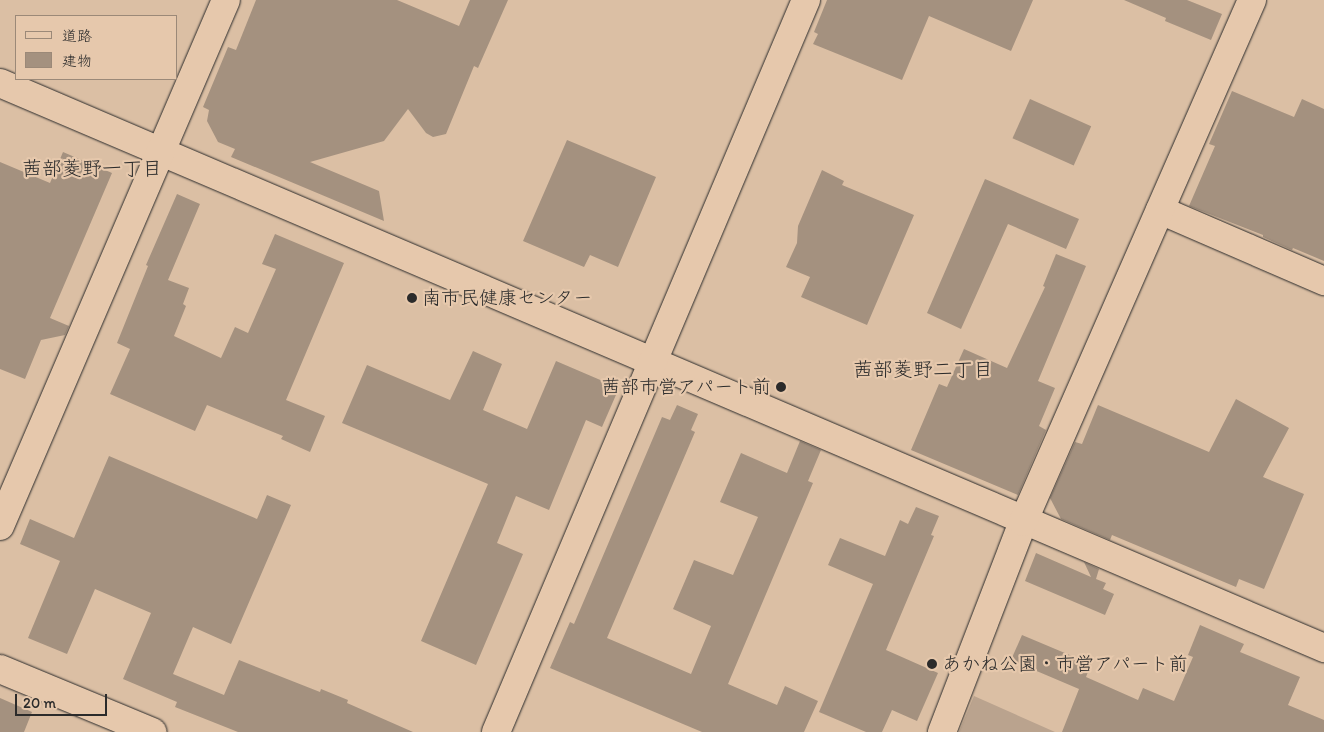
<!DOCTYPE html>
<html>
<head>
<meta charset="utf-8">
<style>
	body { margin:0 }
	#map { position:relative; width:1324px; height:732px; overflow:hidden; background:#dbbfa4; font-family:Itim,"Klee One",sans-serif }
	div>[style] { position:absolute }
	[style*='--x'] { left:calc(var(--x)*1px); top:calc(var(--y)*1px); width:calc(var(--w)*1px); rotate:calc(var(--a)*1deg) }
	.green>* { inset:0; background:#baa38e }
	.building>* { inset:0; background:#a4917f; transform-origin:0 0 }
	.roads { filter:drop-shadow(0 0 1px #2b2b2b) drop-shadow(0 0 1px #2b2b2b) }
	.minor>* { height:28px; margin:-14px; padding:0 14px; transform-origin:14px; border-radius:14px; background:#e6c8ac }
	.dots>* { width:14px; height:14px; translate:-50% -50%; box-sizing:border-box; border:2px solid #e6c8ac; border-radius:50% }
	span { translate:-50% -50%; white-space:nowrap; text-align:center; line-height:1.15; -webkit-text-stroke:4.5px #e6c8ac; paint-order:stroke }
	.poi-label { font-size:19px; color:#2b2b2b }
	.left { translate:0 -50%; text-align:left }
	.right { translate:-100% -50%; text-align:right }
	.neighbourhood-label { font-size:20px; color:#2b2b2b }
	.legend { position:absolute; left:15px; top:15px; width:162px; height:65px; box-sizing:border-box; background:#e6c8ac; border:1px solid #9b8978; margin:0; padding:6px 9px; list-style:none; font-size:15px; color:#2b2b2b }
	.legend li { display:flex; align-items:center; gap:10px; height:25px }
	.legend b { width:25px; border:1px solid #9b8978 }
	.scale { position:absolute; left:15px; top:694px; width:92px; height:22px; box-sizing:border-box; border:2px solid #2b2b2b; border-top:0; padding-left:6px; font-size:15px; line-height:18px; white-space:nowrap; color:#2b2b2b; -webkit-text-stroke:4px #e6c8ac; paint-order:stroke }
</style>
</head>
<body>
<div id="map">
	<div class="green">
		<div style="clip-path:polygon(974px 696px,1055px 732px,959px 732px)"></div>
	</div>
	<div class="building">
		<div style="clip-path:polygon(256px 0,397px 0,459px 26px,470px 0,508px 0,478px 68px,474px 66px,446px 134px,433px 137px,426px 133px,408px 109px,384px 141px,310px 162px,379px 191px,384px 221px,231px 157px,235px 149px,218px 142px,207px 121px,209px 110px,203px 107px,228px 47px,236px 50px)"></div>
		<div style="clip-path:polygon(827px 0,1033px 0,1011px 51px,929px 16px,902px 80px,813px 44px,818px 34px,814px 32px)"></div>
		<div style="clip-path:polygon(1124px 0,1187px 0,1222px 14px,1211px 40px,1165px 21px,1166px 18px)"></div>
		<div style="clip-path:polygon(1232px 91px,1294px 117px,1302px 99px,1324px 109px,1324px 261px,1293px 248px,1292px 250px,1263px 237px,1263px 235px,1189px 206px,1215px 146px,1209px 144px)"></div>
		<div style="left:1030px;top:99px;width:67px;height:43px;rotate:24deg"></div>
		<div style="clip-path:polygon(567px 140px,656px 177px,618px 267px,590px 255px,584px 267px,523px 241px)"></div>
		<div style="clip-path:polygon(63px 152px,112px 173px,50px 318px,69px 326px,65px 335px,41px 340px,25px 379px,0 369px,0 162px,50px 183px)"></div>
		<div style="clip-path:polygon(822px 170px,844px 181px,842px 185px,914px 215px,867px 325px,801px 297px,810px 277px,786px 267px,797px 243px,798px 226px)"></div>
		<div style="clip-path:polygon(985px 179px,1079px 219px,1066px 249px,1008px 224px,961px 329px,927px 313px)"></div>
		<div style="clip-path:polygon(177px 194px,200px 204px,168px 280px,189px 288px,183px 304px,186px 306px,174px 336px,221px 358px,235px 327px,248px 333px,276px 269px,262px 264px,275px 234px,344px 263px,286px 400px,325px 416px,310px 452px,281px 439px,283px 436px,207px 405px,195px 431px,110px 394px,130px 349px,117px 343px,148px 266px,146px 265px)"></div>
		<div style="clip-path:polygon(1056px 254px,1086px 266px,1038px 381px,1055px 388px,1039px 426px,1046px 430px,1018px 495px,911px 450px,939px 384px,947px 387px,964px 349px,1007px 368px,1045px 287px,1043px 286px)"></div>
		<div style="clip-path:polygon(473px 351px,502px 364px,483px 410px,527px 429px,556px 361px,619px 388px,602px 427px,586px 420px,549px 510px,516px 496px,497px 543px,523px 554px,476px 665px,421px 641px,488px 484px,342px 423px,367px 365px,450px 400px)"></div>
		<div style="clip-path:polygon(1236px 399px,1289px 428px,1263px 477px,1304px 494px,1264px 589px,1239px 579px,1236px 587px,1112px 535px,1110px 540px,1061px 519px,1050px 498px,1075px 442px,1082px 444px,1098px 405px,1209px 452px)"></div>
		<div style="clip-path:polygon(677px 405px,698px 414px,691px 430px,695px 432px,607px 638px,691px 674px,711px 626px,673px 609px,694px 560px,733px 575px,758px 517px,720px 502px,741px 453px,787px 473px,800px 441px,821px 450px,808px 481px,813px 483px,728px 684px,777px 705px,785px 686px,818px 701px,804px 732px,702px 732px,550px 668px,570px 622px,574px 624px,662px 417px,670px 420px)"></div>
		<div style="clip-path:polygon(109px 456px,257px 519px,267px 495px,291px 505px,231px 644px,193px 627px,173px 674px,224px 695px,239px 660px,320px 692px,321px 689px,348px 700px,347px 703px,413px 732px,238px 732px,175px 707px,177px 702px,123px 679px,151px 613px,95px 589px,67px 654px,28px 638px,60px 561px,20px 544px,30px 519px,74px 538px)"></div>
		<div style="clip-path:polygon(916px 507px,939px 516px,931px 535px,934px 536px,886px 650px,938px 673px,917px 721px,892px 710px,882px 732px,866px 732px,819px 712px,873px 584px,828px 565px,840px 538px,885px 556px,900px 520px,908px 524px)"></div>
		<div style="clip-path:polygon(1036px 553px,1091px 577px,1084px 562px,1099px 569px,1096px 579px,1106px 583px,1103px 589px,1114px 594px,1105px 615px,1025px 581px)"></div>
		<div style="clip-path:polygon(1200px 625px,1244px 644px,1240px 652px,1300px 677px,1288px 705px,1324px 720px,1324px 732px,1062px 732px,1079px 689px,1011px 660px,1022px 635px,1091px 664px,1086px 677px,1138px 700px,1143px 688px,1174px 701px,1193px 657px,1188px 655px)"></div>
		<div style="clip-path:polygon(0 698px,32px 712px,24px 732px,0 732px)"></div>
	</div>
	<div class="roads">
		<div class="minor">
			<div style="--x:0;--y:83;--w:1440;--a:23.11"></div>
			<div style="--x:1160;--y:210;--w:179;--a:23.4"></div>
			<div style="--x:0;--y:526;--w:572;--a:-66.75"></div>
			<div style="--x:0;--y:669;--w:165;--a:22.5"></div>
			<div style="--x:496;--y:732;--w:795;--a:-67.05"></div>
			<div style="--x:942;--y:732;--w:225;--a:-68.9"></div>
			<div style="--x:1023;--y:522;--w:570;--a:-66.31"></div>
		</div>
	</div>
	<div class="dots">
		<div style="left:412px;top:298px;background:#2b2b2b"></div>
		<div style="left:781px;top:387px;background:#2b2b2b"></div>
		<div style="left:932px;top:664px;background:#2b2b2b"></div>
	</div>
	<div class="poi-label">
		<span class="left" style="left:422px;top:298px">南市民健康センター</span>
		<span class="right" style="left:771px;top:387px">茜部市営アパート前</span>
		<span class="left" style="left:942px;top:664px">あかね公園・市営アパート前</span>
	</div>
	<div class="neighbourhood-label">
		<span style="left:92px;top:168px">茜部菱野一丁目</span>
		<span style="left:923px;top:369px">茜部菱野二丁目</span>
	</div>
	<ul class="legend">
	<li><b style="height:6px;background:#e6c8ac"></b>道路</li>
	<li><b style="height:14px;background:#a4917f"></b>建物</li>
	</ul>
	<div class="scale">20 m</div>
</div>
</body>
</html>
